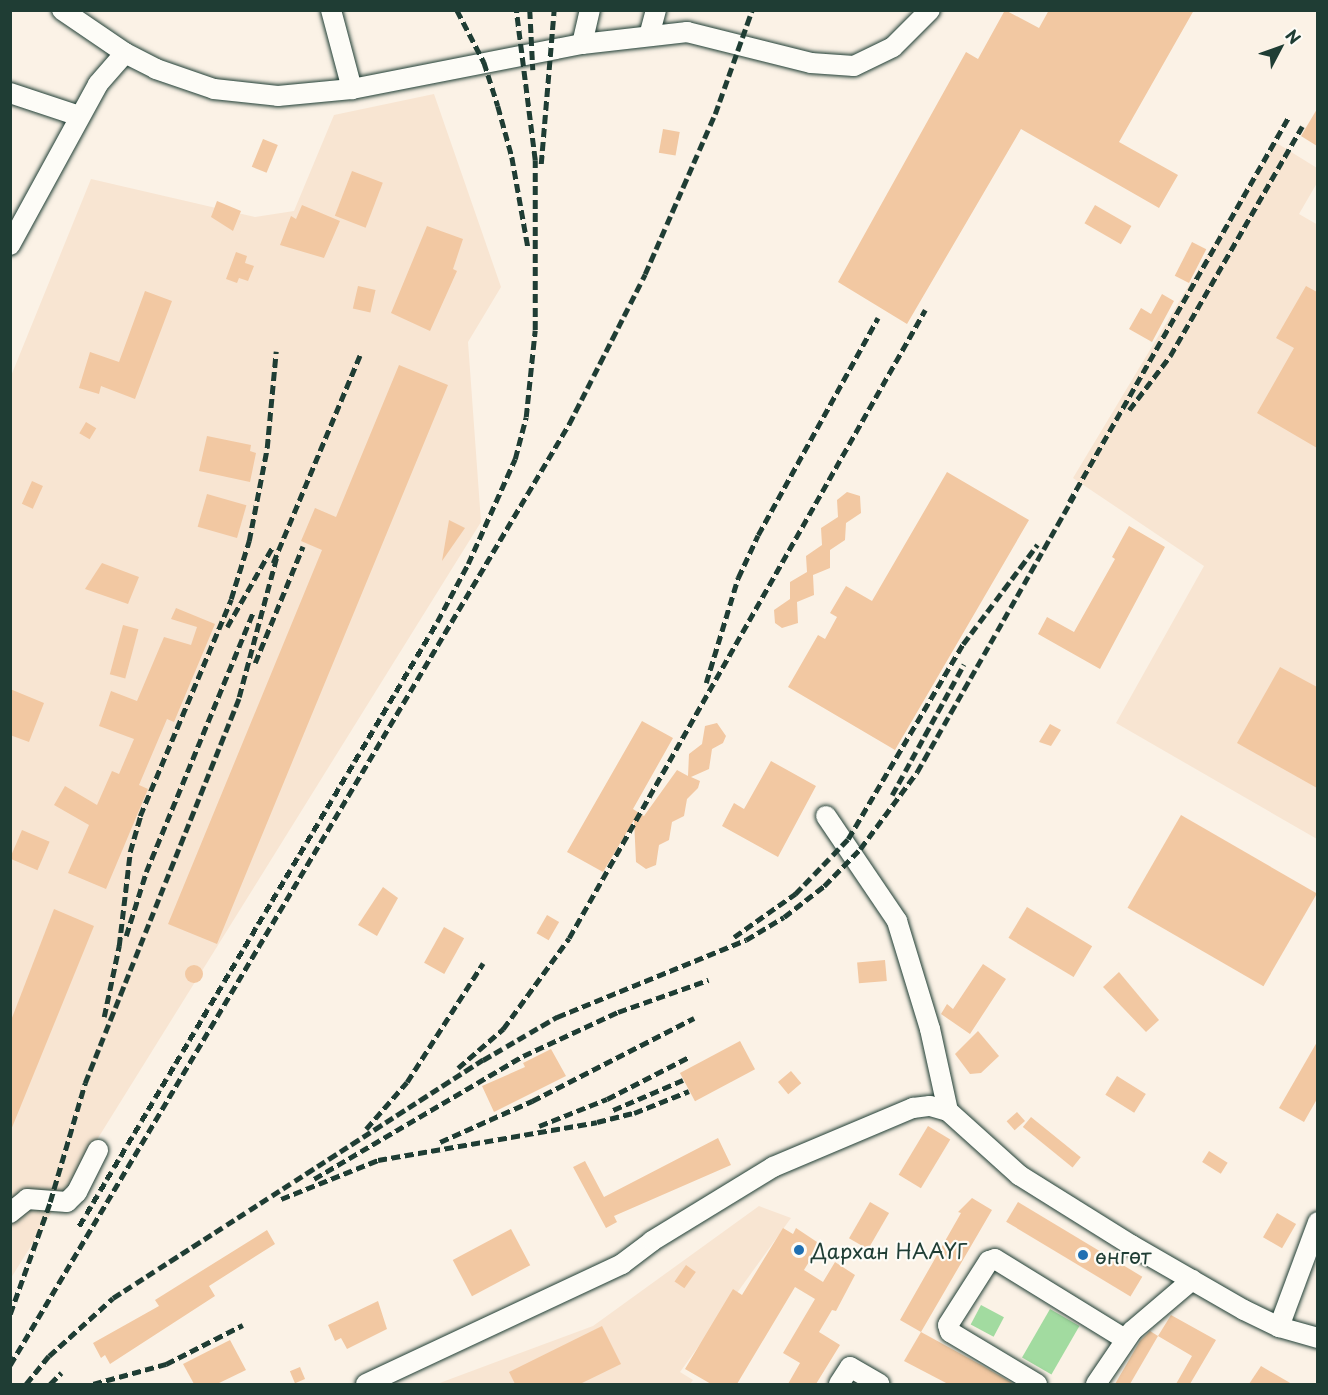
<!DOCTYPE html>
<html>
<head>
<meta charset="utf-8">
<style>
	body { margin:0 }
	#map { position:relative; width:1328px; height:1395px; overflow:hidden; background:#fbf2e6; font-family:"Playpen Sans",sans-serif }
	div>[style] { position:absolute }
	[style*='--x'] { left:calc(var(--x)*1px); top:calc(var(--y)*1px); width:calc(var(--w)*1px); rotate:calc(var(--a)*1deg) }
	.built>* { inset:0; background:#f8e5d2 }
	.green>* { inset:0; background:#a2dba0; transform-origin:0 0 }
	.building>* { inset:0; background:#f2c8a2; transform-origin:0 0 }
	.round { border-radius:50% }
	.roads { filter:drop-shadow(0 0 2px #1f3d34) drop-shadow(0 0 2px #1f3d34) }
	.minor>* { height:20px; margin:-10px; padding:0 10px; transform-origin:10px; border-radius:10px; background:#fdfcf7 }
	.rail>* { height:4.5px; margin-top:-2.25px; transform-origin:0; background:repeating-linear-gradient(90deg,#1f3d34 0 9px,transparent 0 13.5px) }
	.dots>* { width:16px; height:16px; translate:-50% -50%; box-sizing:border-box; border:3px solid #fdfcf7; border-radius:50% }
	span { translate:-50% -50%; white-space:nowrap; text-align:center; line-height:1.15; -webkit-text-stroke:4.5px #fdfcf7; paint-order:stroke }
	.poi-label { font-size:21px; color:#1f3d34 }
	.left { translate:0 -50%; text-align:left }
	.frame { position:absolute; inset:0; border:12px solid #1f3d34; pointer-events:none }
	.north { position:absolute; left:1250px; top:18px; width:60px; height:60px; -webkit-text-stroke:4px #fdfcf7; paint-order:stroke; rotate:49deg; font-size:16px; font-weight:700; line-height:24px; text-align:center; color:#1f3d34 }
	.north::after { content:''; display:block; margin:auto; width:21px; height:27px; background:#1f3d34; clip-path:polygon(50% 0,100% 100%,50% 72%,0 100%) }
</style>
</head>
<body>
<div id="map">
	<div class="built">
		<div style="clip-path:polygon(434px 94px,501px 287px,468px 342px,481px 522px,11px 1278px,11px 376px,91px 179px,255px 217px,294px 211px,334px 115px)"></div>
		<div style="clip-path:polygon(1275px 142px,1317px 168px,1317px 183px,1299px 214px,1318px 225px,1317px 839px,1116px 723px,1204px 566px,1073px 478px)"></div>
		<div style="clip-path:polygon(759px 1206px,791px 1218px,680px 1372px,693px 1380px,690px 1384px,437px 1384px,593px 1326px)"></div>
	</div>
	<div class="green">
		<div style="left:981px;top:1305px;width:26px;height:22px;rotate:28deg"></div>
		<div style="left:1050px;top:1309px;width:34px;height:56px;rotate:30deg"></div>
	</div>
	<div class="building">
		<div style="clip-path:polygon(1005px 10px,1039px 28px,1049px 10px,1194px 10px,1119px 142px,1178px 175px,1159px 208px,1021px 129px,907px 324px,838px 282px,966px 52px,978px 59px)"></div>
		<div style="clip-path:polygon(1317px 109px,1317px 146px,1301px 136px)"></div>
		<div style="left:663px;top:129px;width:17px;height:24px;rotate:10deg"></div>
		<div style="left:263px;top:139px;width:16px;height:30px;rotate:22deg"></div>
		<div style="left:352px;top:171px;width:33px;height:48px;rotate:21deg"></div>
		<div style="clip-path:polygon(217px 201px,241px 211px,233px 231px,211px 217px)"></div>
		<div style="clip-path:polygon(302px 205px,340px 221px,324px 258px,280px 245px,291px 216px,296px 219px)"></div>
		<div style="left:1095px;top:205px;width:42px;height:21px;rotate:30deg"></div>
		<div style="clip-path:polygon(427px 226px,463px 239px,453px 269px,457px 271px,430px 331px,391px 313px)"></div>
		<div style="left:1192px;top:242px;width:16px;height:38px;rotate:27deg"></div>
		<div style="clip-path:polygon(236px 252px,247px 256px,245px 263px,254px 266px,248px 281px,239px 278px,237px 283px,226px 279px)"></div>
		<div style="left:358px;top:286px;width:18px;height:23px;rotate:13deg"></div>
		<div style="clip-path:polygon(1306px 286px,1317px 292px,1317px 448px,1257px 413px,1294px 348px,1276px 338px)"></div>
		<div style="clip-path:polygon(145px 291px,172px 301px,135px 399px,101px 386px,99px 394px,79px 388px,90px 352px,119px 362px)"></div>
		<div style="clip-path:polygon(1162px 294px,1174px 301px,1152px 342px,1129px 329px,1141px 308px,1151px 314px)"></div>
		<div style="clip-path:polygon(399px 365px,448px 385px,217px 944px,168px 924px,322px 550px,301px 541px,315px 508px,336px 517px)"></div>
		<div style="left:86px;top:422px;width:12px;height:13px;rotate:31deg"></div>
		<div style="clip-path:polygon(207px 436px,251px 445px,250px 451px,256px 453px,250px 482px,199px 471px)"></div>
		<div style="clip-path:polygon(947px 472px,1029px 520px,895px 750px,788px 687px,818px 635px,825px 639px,837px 617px,830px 613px,846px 586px,872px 601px)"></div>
		<div style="left:32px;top:481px;width:12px;height:25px;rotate:24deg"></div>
		<div style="clip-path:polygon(847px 492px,860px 496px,861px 513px,846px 523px,845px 540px,830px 550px,830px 568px,813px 575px,814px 595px,797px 602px,798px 623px,782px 628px,775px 623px,774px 610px,790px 599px,790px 582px,807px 572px,806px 556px,822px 545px,821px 528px,838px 517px,837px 500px)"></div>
		<div style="left:207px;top:494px;width:41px;height:34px;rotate:16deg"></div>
		<div style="clip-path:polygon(449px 520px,465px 528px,442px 561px)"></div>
		<div style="clip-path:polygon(1129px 526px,1165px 547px,1100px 669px,1038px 634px,1047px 617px,1074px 632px,1115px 559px,1112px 557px)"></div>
		<div style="clip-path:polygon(102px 563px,139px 577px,128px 604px,85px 589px)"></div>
		<div style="clip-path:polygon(176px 608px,215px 624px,174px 722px,167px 719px,139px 785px,148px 789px,106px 889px,68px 873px,89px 825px,54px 805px,65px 786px,97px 805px,112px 771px,119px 774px,134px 739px,99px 726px,111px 691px,137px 701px,164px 637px,191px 645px,197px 627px,171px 619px)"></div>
		<div style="left:123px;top:625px;width:16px;height:51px;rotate:15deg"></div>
		<div style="clip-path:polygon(1280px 667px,1317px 687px,1317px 788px,1237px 743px)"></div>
		<div style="clip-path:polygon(10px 689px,44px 703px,29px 742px,10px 735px)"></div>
		<div style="clip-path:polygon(642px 721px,673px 738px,633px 809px,644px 816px,677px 770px,688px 776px,689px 754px,702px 744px,705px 726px,717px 723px,726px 736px,723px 743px,712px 749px,709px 769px,691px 777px,700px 781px,698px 788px,687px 799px,684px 816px,672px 822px,669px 840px,659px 845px,656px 865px,646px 869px,636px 862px,634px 820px,603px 872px,567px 852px)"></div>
		<div style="clip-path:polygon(1050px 724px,1061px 730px,1051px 746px,1039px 742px)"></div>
		<div style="clip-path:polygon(771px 761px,816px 786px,778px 857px,722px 826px,734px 803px,744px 809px)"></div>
		<div style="left:1181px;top:815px;width:157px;height:107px;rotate:30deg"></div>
		<div style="left:22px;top:830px;width:30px;height:31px;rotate:23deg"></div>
		<div style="clip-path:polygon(383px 887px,398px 898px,377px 936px,358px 925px)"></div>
		<div style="left:1027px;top:907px;width:76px;height:36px;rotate:31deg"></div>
		<div style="clip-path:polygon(54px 909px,94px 926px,11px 1130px,10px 1023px)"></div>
		<div style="left:547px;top:915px;width:14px;height:21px;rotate:30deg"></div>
		<div style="left:444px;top:927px;width:23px;height:41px;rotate:29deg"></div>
		<div style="left:885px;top:960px;width:21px;height:28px;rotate:85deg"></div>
		<div style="clip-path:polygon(983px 964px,1006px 979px,970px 1034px,941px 1014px,947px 1004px,953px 1009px)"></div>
		<div class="round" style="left:185px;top:965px;width:18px;height:18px"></div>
		<div style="clip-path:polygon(1119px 972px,1159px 1020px,1146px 1032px,1103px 987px)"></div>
		<div style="clip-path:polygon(978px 1031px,999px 1056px,981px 1073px,970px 1074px,955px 1054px)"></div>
		<div style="left:740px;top:1041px;width:32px;height:68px;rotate:62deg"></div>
		<div style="clip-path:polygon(1317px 1042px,1317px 1099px,1304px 1122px,1279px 1108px)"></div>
		<div style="clip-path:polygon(551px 1049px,566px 1076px,494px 1112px,482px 1086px,525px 1067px,523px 1063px)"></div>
		<div style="left:791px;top:1071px;width:16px;height:17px;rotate:50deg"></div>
		<div style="left:1117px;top:1076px;width:34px;height:22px;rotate:32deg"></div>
		<div style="left:1017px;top:1112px;width:12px;height:14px;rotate:48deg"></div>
		<div style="left:1031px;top:1117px;width:64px;height:13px;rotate:39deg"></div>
		<div style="left:928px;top:1126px;width:26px;height:57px;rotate:31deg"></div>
		<div style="clip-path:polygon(718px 1138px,731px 1165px,614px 1216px,617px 1222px,606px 1228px,573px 1167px,585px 1161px,604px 1197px)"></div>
		<div style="left:1209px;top:1151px;width:22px;height:13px;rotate:32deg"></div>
		<div style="clip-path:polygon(972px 1198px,992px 1210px,921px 1332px,900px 1320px,961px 1213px,958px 1212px)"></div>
		<div style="left:870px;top:1202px;width:22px;height:42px;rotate:30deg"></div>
		<div style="left:1018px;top:1202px;width:145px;height:23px;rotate:31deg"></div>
		<div style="left:1277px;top:1213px;width:22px;height:28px;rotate:30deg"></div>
		<div style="clip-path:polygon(783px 1228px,793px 1234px,796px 1228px,820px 1244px,804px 1270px,823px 1282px,835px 1262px,855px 1275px,836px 1311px,832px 1310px,819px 1332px,840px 1345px,816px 1384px,788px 1384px,800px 1363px,783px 1353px,815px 1299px,795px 1287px,737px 1384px,711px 1384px,685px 1369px,733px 1289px,742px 1295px)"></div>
		<div style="left:511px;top:1229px;width:41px;height:66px;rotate:62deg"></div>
		<div style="clip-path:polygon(267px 1230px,275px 1244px,209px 1286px,215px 1296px,110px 1364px,105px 1355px,101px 1358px,93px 1343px,159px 1306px,155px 1300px)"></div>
		<div style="left:686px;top:1265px;width:12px;height:20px;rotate:35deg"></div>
		<div style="clip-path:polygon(378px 1301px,387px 1329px,347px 1349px,341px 1338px,335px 1341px,328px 1325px)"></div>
		<div style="clip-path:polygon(1171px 1315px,1216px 1340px,1190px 1384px,1176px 1384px,1192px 1356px,1158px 1336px)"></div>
		<div style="clip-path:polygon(602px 1326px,621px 1364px,580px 1384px,515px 1384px,509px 1372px)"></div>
		<div style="clip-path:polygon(1150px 1331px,1158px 1336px,1130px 1384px,1115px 1384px,1140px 1341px)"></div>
		<div style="clip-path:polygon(921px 1332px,983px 1366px,1014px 1384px,948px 1384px,904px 1361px)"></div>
		<div style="clip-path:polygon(230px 1340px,246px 1370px,217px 1384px,194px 1384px,183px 1364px)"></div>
		<div style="clip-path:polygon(1261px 1366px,1292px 1384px,1249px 1384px)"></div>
		<div style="left:300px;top:1367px;width:13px;height:11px;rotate:67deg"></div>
	</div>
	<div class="roads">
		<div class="minor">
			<div style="--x:62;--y:10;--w:76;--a:34.3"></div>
			<div style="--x:125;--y:53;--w:35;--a:27"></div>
			<div style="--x:156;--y:69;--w:61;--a:19"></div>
			<div style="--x:214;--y:89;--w:64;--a:6.2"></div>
			<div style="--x:278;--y:96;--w:74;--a:-5.4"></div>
			<div style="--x:352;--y:89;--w:234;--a:-11.1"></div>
			<div style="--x:582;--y:44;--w:106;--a:-6.5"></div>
			<div style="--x:687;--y:32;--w:128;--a:14"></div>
			<div style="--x:811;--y:63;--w:43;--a:4"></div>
			<div style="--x:854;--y:66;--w:43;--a:-26"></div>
			<div style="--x:893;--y:47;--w:52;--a:-45"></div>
			<div style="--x:331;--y:10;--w:82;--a:75.1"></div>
			<div style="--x:649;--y:36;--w:27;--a:-75"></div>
			<div style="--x:582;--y:44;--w:35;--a:-77"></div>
			<div style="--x:10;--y:93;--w:73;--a:18.4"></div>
			<div style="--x:10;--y:245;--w:183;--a:-61.3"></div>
			<div style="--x:98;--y:84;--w:41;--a:-48.9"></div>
			<div style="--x:826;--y:816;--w:127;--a:55.9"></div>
			<div style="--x:897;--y:921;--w:113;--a:73"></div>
			<div style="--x:930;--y:1029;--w:84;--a:77.6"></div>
			<div style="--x:10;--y:1213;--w:22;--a:-39"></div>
			<div style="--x:27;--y:1199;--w:40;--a:4.3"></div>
			<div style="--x:67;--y:1202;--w:14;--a:-45"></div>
			<div style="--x:77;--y:1192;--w:47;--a:-63.4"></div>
			<div style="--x:1279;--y:1327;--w:112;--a:-69.6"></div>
			<div style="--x:366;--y:1384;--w:283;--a:-25.1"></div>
			<div style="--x:622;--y:1264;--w:38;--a:-37"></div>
			<div style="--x:652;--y:1241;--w:142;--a:-31.4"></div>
			<div style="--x:773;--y:1167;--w:152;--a:-22.9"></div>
			<div style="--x:913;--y:1108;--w:17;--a:-7"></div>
			<div style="--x:930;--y:1106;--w:19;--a:16"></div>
			<div style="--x:948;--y:1111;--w:96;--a:42"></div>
			<div style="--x:1019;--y:1175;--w:132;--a:32"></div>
			<div style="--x:1131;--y:1245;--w:130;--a:29.9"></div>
			<div style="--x:1244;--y:1310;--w:39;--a:26"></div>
			<div style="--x:1279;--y:1327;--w:41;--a:15.8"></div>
			<div style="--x:839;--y:1384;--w:20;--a:-57"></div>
			<div style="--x:850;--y:1367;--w:34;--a:30"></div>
			<div style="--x:1037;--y:1384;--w:101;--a:-149.1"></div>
			<div style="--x:950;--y:1332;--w:7;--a:-106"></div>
			<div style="--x:948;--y:1325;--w:76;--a:-57.4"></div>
			<div style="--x:989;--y:1261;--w:6;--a:-18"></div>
			<div style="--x:995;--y:1259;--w:153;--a:31.6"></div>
			<div style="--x:1096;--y:1384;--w:64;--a:-55.8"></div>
			<div style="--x:1132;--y:1331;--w:79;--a:-40.4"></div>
		</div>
	</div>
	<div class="rail">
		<div style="--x:457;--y:10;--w:59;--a:62.6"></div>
		<div style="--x:484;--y:62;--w:46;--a:72.3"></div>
		<div style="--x:498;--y:106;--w:53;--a:74.6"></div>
		<div style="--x:512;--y:157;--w:91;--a:79.9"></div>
		<div style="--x:530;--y:10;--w:60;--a:87.1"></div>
		<div style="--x:541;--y:164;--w:155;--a:-85.2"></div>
		<div style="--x:1129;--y:410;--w:68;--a:-52.8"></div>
		<div style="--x:1170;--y:356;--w:265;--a:-60.1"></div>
		<div style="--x:1069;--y:502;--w:443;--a:-60.3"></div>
		<div style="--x:273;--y:563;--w:225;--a:-67.3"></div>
		<div style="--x:227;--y:627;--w:93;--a:-60.4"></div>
		<div style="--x:255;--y:663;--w:126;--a:-67.7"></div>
		<div style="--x:706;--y:683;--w:110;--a:-73.1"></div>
		<div style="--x:738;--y:578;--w:47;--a:-65.1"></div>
		<div style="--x:758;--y:535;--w:248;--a:-61.1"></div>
		<div style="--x:892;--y:795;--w:149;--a:-61.2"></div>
		<div style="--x:126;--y:936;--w:67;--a:-72.6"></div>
		<div style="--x:146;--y:872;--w:283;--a:-67.6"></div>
		<div style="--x:734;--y:937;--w:75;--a:-35.2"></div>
		<div style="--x:795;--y:894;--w:76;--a:-46.1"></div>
		<div style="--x:848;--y:839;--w:226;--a:-59.5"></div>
		<div style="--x:963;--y:644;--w:124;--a:-53.2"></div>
		<div style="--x:104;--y:1017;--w:73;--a:-78.1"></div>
		<div style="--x:119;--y:946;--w:95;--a:-83.3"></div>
		<div style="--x:130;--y:852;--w:37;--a:-74"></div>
		<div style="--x:140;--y:816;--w:235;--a:-67.2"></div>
		<div style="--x:231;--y:599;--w:61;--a:-72.8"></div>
		<div style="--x:249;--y:541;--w:95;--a:-79"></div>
		<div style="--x:267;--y:448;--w:97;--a:-84.7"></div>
		<div style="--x:458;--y:1068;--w:60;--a:-40.9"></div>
		<div style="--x:503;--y:1029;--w:112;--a:-54"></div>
		<div style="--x:569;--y:938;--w:722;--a:-60.45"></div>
		<div style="--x:613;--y:1110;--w:76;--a:-23.2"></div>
		<div style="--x:539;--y:1126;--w:73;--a:-21.7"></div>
		<div style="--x:607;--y:1099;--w:92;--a:-27.1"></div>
		<div style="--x:366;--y:1129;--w:62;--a:-48.9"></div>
		<div style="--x:407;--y:1082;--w:141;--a:-57.4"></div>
		<div style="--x:440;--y:1142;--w:101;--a:-24"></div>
		<div style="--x:532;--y:1101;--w:182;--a:-27.1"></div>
		<div style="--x:314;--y:1179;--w:243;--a:-30.5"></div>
		<div style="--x:523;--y:1056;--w:105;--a:-24.9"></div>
		<div style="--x:618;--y:1012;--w:96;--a:-19.6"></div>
		<div style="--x:281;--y:1199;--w:105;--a:-21.9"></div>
		<div style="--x:378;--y:1160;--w:222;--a:-9.8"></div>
		<div style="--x:597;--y:1122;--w:38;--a:-14"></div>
		<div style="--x:634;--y:1113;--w:59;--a:-21.8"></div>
		<div style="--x:79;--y:1226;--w:702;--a:-59.34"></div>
		<div style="--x:437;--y:622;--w:66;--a:-61.9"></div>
		<div style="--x:468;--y:564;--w:115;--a:-65.9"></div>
		<div style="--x:515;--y:459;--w:43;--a:-75.3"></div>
		<div style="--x:526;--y:417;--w:87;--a:-84.1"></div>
		<div style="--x:535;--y:330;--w:170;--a:-90"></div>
		<div style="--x:535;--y:160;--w:151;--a:-97.2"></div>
		<div style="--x:10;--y:1314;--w:119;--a:-70.3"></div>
		<div style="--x:50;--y:1202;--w:124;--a:-73.6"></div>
		<div style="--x:85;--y:1083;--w:416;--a:-68.2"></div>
		<div style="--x:239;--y:697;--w:147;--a:-75"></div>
		<div style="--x:10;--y:1365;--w:1095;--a:-59.29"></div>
		<div style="--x:569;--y:424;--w:168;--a:-63.1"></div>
		<div style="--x:645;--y:274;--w:175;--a:-66.4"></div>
		<div style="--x:715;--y:114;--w:110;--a:-70.4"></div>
		<div style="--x:26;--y:1384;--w:36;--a:-51"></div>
		<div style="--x:49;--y:1356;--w:86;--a:-42.2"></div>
		<div style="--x:113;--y:1298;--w:440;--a:-32.8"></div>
		<div style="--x:483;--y:1060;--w:86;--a:-30.2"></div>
		<div style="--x:557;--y:1017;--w:204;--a:-22.2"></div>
		<div style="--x:746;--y:940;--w:44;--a:-31.2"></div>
		<div style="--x:784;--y:917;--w:51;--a:-37.8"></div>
		<div style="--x:824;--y:886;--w:52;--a:-45.8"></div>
		<div style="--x:860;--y:849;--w:96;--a:-53.5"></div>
		<div style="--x:917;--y:772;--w:318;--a:-60.4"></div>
		<div style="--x:50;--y:1384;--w:16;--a:-45"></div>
		<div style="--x:93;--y:1384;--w:76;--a:-15.3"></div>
		<div style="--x:166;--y:1364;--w:86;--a:-26.9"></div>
	</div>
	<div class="dots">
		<div style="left:799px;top:1250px;background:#1f6fb2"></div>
		<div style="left:1083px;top:1255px;background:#1f6fb2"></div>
	</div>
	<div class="poi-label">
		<span class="left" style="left:811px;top:1250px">Дархан НААҮГ</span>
		<span class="left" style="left:1095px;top:1255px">өнгөт</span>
	</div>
	<div class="frame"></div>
	<div class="north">N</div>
</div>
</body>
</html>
